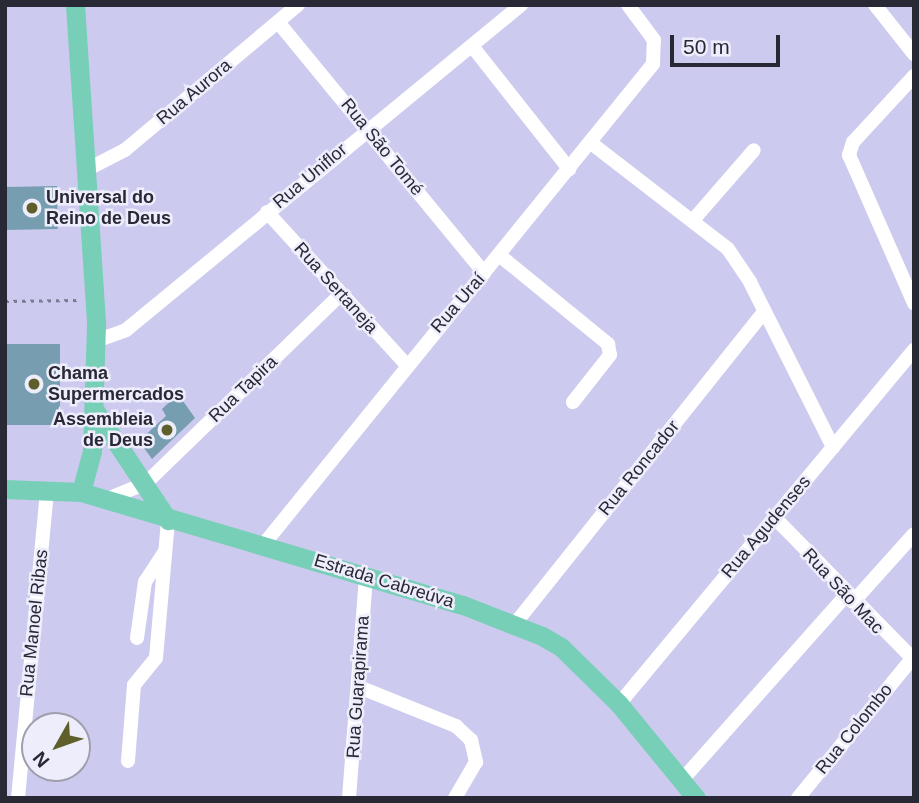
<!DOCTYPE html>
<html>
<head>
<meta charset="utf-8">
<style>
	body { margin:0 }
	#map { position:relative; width:919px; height:803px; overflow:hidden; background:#cccaee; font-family:Arial,sans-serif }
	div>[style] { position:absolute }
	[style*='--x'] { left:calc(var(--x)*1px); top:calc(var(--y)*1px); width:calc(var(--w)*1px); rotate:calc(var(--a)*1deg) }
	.building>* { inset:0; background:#779eb0; transform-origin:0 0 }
	.path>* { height:2.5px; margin-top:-1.25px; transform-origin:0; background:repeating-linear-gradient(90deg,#7b7a92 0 3.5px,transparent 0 8.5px) }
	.minor>* { height:14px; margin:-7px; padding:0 7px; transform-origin:7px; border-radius:7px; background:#fff }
	.major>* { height:19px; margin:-9.5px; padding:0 9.5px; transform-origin:9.5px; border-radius:9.5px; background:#78cfb7 }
	.dots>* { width:19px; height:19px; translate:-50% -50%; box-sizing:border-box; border:4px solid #eeedfc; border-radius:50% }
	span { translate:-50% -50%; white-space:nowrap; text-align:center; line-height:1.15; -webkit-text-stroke:5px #eeedfc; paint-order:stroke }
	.street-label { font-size:18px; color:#292835 }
	.poi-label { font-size:18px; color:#292835; font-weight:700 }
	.left { translate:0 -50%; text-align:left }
	.right { translate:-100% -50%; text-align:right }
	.frame { position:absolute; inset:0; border:7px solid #292835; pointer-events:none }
	.north { position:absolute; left:21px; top:712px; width:70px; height:70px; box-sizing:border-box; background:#eeedfc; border:2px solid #9f9eac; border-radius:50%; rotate:230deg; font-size:19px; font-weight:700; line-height:28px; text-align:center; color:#292835 }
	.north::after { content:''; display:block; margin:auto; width:24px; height:32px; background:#5f5f2c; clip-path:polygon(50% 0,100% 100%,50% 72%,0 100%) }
	.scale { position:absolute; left:670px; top:35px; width:110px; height:32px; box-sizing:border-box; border:4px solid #292835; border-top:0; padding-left:9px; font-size:21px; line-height:24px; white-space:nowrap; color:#292835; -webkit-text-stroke:5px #eeedfc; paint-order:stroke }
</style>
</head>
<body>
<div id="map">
	<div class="building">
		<div style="left:57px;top:186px;width:43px;height:52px;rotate:89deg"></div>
		<div style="left:5px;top:344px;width:55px;height:81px"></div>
		<div style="clip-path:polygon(178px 394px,195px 418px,152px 459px,139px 441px,166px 416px,162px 409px)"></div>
	</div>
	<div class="path">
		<div style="--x:5;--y:301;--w:74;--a:-0.8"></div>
	</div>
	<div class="minor">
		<div style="--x:875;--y:5;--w:63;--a:51.5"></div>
		<div style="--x:278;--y:22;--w:325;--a:50.6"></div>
		<div style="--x:472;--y:46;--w:157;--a:51.7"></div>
		<div style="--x:914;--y:76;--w:90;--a:132.7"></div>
		<div style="--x:853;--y:142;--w:14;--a:107"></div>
		<div style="--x:849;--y:155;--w:162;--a:66.3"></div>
		<div style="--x:591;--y:143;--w:173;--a:37.7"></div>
		<div style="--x:728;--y:249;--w:40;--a:56"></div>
		<div style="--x:750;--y:282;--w:185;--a:63.3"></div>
		<div style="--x:84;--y:171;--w:46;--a:-27.1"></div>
		<div style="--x:125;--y:150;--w:226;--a:-40"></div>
		<div style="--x:267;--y:212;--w:206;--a:47.6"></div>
		<div style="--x:694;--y:219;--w:91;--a:-49"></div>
		<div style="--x:499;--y:255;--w:141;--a:39.2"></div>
		<div style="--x:608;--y:344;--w:11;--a:80"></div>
		<div style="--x:610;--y:355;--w:60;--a:128.2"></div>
		<div style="--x:96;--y:341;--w:32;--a:-20"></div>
		<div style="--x:126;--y:330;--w:512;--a:-39.45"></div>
		<div style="--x:105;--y:500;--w:44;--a:-22.5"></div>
		<div style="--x:146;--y:483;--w:269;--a:-44.1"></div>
		<div style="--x:775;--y:518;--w:199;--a:45.6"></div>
		<div style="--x:264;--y:544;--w:618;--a:-50.98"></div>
		<div style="--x:653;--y:64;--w:24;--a:-88"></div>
		<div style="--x:654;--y:40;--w:44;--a:-126.6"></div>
		<div style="--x:853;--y:602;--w:91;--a:-48.1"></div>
		<div style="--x:514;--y:625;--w:401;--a:-51.4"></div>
		<div style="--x:137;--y:638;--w:57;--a:-81.9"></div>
		<div style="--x:145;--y:582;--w:37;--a:-57"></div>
		<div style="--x:359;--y:687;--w:105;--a:21.9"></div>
		<div style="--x:456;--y:726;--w:21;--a:43"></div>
		<div style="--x:471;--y:740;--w:23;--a:77"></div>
		<div style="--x:476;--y:762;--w:42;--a:120.3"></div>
		<div style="--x:619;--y:704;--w:461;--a:-50.2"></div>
		<div style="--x:128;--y:761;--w:76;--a:-85.5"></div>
		<div style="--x:134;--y:685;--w:35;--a:-51"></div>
		<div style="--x:156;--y:658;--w:139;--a:-85"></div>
		<div style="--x:682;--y:780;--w:247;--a:-48.4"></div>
		<div style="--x:18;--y:798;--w:309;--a:-84.6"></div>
		<div style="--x:349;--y:798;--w:223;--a:-85.6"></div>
		<div style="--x:798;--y:798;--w:177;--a:-50.7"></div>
	</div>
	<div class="major">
		<div style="--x:75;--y:5;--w:321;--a:86.2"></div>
		<div style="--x:96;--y:325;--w:126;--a:91.8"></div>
		<div style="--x:92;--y:451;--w:42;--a:105"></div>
		<div style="--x:96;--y:412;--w:130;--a:56.3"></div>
		<div style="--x:5;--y:489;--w:76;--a:2.3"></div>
		<div style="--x:81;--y:492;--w:398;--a:16.5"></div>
		<div style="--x:463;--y:605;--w:85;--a:21.4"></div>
		<div style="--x:542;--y:636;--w:22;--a:30"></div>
		<div style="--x:561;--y:647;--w:81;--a:44.5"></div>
		<div style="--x:619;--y:704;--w:122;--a:50.7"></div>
	</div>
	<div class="dots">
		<div style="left:32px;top:208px;background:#5f5f2c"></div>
		<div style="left:34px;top:384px;background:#5f5f2c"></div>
		<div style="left:167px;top:430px;background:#5f5f2c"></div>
	</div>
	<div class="street-label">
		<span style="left:194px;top:92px;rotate:-40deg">Rua Aurora</span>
		<span style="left:382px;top:147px;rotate:51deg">Rua São Tomé</span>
		<span style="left:310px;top:176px;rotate:-40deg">Rua Uniflor</span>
		<span style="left:336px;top:288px;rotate:48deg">Rua Sertaneja</span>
		<span style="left:458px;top:303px;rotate:-49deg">Rua Uraí</span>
		<span style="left:243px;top:389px;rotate:-44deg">Rua Tapira</span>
		<span style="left:639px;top:468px;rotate:-51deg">Rua Roncador</span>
		<span style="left:766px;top:527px;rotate:-50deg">Rua Agudenses</span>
		<span style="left:384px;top:581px;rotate:17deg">Estrada Cabreúva</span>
		<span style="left:843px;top:591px;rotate:47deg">Rua São Mac</span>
		<span style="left:34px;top:623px;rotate:-84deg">Rua Manoel Ribas</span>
		<span style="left:358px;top:687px;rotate:-86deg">Rua Guarapirama</span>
		<span style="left:854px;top:729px;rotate:-51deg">Rua Colombo</span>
	</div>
	<div class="poi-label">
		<span class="left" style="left:46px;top:208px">Universal do<br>Reino de Deus</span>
		<span class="left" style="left:48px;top:384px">Chama<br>Supermercados</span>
		<span class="right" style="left:153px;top:430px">Assembleia<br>de Deus</span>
	</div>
	<div class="frame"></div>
	<div class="north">N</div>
	<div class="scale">50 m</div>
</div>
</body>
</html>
